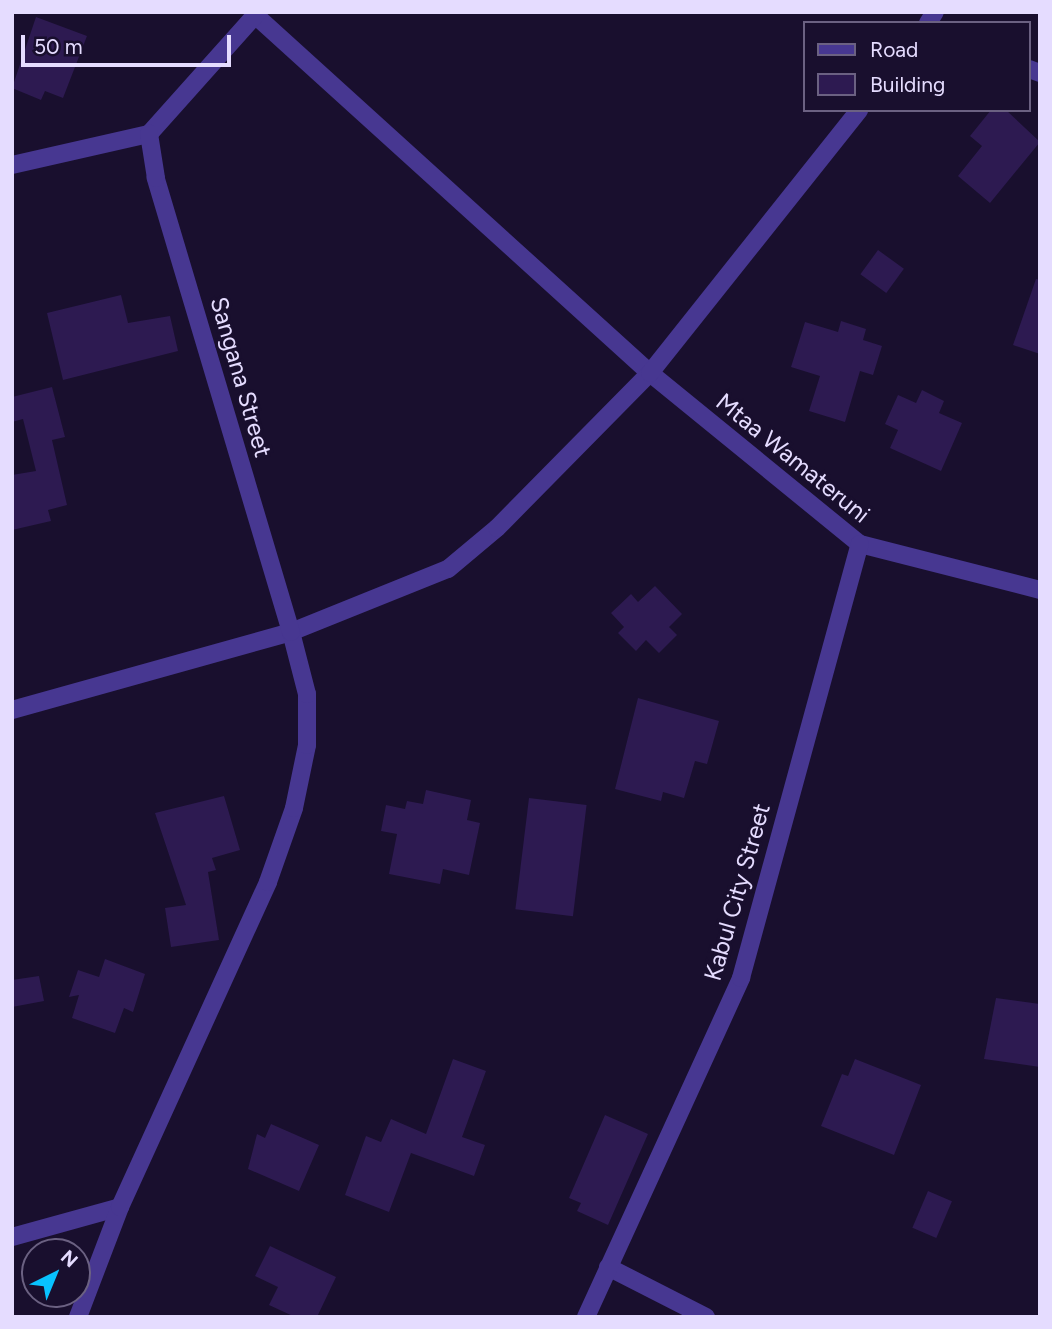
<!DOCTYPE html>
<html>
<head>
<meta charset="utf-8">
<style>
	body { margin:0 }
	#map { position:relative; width:1052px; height:1329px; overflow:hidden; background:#190f2e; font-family:Figtree,sans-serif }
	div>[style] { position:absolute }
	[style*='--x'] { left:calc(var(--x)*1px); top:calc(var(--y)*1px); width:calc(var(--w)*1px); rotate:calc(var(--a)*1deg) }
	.building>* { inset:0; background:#2d1a51; transform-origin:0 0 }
	.minor>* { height:18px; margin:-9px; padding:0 9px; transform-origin:9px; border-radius:9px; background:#473791 }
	span { translate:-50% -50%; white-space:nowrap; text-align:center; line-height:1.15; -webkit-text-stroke:6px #190f2e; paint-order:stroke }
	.street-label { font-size:24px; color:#e5dcff }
	.frame { position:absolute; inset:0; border:14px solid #e5dcff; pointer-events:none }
	.legend { position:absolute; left:803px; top:21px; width:228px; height:91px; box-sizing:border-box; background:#190f2e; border:2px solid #6b6182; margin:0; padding:9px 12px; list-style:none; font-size:21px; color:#e5dcff }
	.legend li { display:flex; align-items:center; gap:14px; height:35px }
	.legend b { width:35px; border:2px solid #6b6182 }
	.north { position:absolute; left:21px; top:1238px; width:70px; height:70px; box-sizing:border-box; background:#190f2e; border:2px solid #6b6182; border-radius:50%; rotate:43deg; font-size:19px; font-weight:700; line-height:28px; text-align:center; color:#e5dcff }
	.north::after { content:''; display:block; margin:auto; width:24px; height:32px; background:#08c2ff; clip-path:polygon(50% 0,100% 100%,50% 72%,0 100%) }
	.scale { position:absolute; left:21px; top:35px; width:210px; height:32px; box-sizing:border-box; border:4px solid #e5dcff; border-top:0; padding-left:9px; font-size:21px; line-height:24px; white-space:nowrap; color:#e5dcff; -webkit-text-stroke:5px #190f2e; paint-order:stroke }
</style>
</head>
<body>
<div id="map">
	<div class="building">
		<div style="clip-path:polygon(36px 17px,87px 36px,63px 98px,45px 91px,41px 100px,12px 88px)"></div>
		<div style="clip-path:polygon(991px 110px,1006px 110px,1040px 142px,990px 203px,958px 176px,982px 146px,970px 136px)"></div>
		<div style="left:878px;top:250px;width:32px;height:30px;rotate:36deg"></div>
		<div style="clip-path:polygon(1036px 279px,1040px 280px,1040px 354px,1013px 345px)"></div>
		<div style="clip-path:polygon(121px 295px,128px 323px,170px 316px,178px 351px,63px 380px,47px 313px)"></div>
		<div style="clip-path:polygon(841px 321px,866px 329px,863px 340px,882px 346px,873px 375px,860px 371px,845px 422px,809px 411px,820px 376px,791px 367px,805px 322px,838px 332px)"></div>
		<div style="clip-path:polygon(52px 387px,65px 437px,52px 440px,67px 505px,48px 510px,51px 521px,12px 530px,12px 475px,36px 471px,23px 419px,12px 422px,12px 397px)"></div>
		<div style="clip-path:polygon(922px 390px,944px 401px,939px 413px,962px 423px,941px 471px,890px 448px,898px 430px,885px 424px,898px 395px,916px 403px)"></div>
		<div style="clip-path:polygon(655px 586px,682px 614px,669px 627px,677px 635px,659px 653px,646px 640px,636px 651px,618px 633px,624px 627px,611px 613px,631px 594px,638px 602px)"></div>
		<div style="clip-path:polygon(638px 698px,719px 721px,707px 764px,695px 761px,684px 798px,663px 792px,661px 801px,615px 789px)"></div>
		<div style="clip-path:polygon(426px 790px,471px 800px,467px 820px,480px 823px,469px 875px,443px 869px,440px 884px,389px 874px,397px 834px,381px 831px,386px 805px,405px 809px,407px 801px,423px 804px)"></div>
		<div style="clip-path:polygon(224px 796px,240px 850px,212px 858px,216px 870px,208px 872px,219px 940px,171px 947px,165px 908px,186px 905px,155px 813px)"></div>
		<div style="left:529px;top:798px;width:58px;height:112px;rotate:7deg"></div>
		<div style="clip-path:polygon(105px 959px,145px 974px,133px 1012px,124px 1008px,115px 1033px,72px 1018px,79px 995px,69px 997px,78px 970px,99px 977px)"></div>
		<div style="clip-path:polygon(39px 976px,44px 1001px,12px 1007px,12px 980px)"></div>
		<div style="clip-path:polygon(996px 998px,1040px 1004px,1040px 1067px,984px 1059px)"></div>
		<div style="clip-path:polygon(453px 1059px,486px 1071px,462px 1137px,485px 1145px,474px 1176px,411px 1153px,389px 1212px,345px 1195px,366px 1136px,381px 1142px,391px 1119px,426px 1134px)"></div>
		<div style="clip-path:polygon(855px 1059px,921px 1085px,894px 1155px,821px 1126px,842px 1074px,848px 1076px)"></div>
		<div style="clip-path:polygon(605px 1115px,648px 1134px,608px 1225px,577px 1211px,581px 1203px,569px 1198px)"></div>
		<div style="clip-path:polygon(271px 1124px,319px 1145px,299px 1191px,248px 1169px,257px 1134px,265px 1138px)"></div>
		<div style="left:928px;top:1191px;width:26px;height:40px;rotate:23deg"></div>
		<div style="clip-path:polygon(270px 1246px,336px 1277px,317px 1317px,295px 1317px,269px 1305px,278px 1287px,255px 1276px)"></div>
	</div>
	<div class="minor">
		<div style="--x:255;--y:15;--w:533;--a:42.19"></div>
		<div style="--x:650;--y:373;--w:271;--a:39.2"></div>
		<div style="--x:860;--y:544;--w:186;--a:14.3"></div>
		<div style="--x:928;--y:23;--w:13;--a:-58"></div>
		<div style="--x:1029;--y:69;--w:12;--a:20"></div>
		<div style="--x:12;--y:165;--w:140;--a:-12.8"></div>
		<div style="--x:149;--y:134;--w:164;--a:-48.2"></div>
		<div style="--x:12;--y:710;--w:290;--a:-15.6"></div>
		<div style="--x:291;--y:632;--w:169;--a:-21.9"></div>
		<div style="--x:448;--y:569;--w:64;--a:-39.9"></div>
		<div style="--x:497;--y:528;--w:218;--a:-45.4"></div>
		<div style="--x:650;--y:373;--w:336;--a:-51.5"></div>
		<div style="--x:12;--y:1237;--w:112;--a:-15.5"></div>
		<div style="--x:608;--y:1267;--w:110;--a:27"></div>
		<div style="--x:78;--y:1317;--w:118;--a:-69.1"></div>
		<div style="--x:120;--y:1207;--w:357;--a:-65.5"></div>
		<div style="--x:268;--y:882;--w:78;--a:-70.6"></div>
		<div style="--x:294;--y:808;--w:64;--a:-78.3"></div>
		<div style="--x:307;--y:745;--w:51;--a:-90"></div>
		<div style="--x:307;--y:694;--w:64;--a:-104.5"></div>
		<div style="--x:291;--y:632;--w:474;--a:-106.6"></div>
		<div style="--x:156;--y:178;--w:45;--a:-99"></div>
		<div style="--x:586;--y:1317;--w:373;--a:-65.4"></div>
		<div style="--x:741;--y:978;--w:450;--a:-74.7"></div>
	</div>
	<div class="street-label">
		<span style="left:241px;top:377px;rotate:74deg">Sangana Street</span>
		<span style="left:793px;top:458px;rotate:39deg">Mtaa Wamateruni</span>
		<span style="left:737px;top:892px;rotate:-74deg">Kabul City Street</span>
	</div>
	<div class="frame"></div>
	<ul class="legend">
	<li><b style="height:9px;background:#473791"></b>Road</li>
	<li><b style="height:19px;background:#2d1a51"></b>Building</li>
	</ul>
	<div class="north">N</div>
	<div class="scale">50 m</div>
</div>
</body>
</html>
